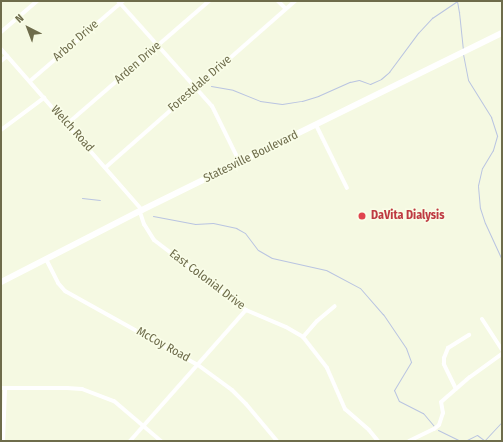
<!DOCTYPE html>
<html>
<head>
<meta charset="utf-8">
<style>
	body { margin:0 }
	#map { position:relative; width:503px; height:442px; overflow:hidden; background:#f5f9e2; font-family:"Fira Sans Condensed",sans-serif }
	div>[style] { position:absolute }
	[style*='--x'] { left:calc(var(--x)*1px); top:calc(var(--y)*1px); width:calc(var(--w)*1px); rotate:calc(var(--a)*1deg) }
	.stream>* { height:1px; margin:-0.5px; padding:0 0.5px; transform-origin:0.5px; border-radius:0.5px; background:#b9c4e1 }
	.street>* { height:4px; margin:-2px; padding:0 2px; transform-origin:2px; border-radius:2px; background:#fff }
	.secondary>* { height:6px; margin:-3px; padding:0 3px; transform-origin:3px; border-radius:3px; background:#fff }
	.dots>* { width:11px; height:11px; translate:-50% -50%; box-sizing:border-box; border:2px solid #f9fde8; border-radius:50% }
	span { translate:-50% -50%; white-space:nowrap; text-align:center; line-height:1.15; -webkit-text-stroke:3px #f9fde8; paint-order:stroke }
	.street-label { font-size:12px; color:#6e6c4b }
	.health-label { font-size:12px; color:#be3a42; font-weight:700 }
	.left { translate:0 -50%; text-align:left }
	.frame { position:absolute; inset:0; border:2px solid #6e6c4b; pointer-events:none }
	.north { position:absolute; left:8px; top:8px; width:40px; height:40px; -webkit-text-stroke:3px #f9fde8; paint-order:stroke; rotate:318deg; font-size:11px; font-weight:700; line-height:16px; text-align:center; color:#6e6c4b }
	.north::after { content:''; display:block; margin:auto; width:14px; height:18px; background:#6e6c4b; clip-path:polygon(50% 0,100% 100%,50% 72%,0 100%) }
</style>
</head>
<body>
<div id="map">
	<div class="stream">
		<div style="--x:457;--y:1;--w:11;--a:80"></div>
		<div style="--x:459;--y:12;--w:37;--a:84"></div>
		<div style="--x:463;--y:54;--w:26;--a:79"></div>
		<div style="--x:468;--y:80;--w:44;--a:58.1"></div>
		<div style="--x:491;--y:117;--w:20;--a:72"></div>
		<div style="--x:497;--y:136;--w:15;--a:106"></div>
		<div style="--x:493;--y:150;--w:21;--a:121"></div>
		<div style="--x:482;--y:168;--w:18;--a:103"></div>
		<div style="--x:478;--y:186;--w:22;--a:85"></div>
		<div style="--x:480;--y:208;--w:16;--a:72"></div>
		<div style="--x:485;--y:223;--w:41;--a:65.3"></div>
		<div style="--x:211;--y:86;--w:22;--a:10"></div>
		<div style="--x:233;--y:90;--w:29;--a:22"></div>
		<div style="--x:260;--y:101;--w:22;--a:8"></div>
		<div style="--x:282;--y:104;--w:20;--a:-9"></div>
		<div style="--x:302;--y:101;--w:17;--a:-17"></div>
		<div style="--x:318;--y:96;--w:35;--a:-24"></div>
		<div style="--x:350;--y:82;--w:9;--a:-13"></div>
		<div style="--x:359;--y:80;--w:12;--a:20"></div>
		<div style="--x:370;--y:84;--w:12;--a:-24"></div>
		<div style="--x:381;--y:79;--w:11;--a:-41"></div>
		<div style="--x:389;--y:72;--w:49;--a:-53.4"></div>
		<div style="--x:418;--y:33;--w:21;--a:-47"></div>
		<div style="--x:432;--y:18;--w:30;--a:-34"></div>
		<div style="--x:82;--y:198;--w:18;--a:6"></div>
		<div style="--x:153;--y:216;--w:43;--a:10.8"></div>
		<div style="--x:195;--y:224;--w:18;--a:-3"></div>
		<div style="--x:213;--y:223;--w:24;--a:12"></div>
		<div style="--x:236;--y:228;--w:10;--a:29"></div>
		<div style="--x:245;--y:233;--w:21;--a:53"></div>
		<div style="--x:258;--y:250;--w:16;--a:30"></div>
		<div style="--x:272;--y:258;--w:55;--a:12.5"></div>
		<div style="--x:326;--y:270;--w:38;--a:28"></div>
		<div style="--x:360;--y:288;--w:35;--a:49"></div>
		<div style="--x:383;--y:314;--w:41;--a:55.9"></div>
		<div style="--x:406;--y:348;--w:15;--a:70"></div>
		<div style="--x:411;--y:362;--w:33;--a:121"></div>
		<div style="--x:394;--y:390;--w:12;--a:66"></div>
		<div style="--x:399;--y:401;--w:27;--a:27"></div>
		<div style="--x:423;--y:413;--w:17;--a:50"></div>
		<div style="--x:438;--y:430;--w:25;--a:26"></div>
		<div style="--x:465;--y:441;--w:13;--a:-27"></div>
		<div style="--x:477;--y:435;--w:9;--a:36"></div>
		<div style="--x:484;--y:441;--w:26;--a:-47"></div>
	</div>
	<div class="street">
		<div style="--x:118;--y:1;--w:141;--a:48.2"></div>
		<div style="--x:212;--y:106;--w:64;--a:63.8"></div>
		<div style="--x:278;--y:1;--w:11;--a:45"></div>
		<div style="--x:1;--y:32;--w:48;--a:-40.7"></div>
		<div style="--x:1;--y:49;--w:214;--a:48.8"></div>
		<div style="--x:1;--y:61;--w:8;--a:-40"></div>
		<div style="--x:30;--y:81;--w:123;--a:-40.7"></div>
		<div style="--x:67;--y:124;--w:188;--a:-40.9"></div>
		<div style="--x:316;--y:125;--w:70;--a:63.8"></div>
		<div style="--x:1;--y:130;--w:54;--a:-36.7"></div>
		<div style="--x:106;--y:167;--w:252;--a:-41.3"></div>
		<div style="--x:140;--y:212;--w:13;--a:72"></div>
		<div style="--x:144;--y:224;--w:19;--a:58"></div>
		<div style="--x:154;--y:240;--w:116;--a:37.3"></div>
		<div style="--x:246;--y:310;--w:43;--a:23"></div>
		<div style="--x:286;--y:327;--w:20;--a:30"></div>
		<div style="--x:303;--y:337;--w:39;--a:52"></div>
		<div style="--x:327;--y:368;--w:45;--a:66.3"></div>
		<div style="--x:345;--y:409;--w:32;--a:41"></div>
		<div style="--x:369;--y:430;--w:14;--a:51"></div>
		<div style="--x:46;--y:259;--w:27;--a:63"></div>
		<div style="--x:58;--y:283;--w:11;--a:49"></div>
		<div style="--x:65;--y:291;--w:152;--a:29.1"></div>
		<div style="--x:198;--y:365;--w:42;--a:36.3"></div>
		<div style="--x:232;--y:390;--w:20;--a:45"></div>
		<div style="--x:246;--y:404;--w:48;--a:50"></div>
		<div style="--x:482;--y:319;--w:37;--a:57"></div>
		<div style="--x:303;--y:337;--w:21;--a:-49"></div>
		<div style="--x:317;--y:321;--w:23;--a:-40"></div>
		<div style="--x:1;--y:388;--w:66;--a:0"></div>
		<div style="--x:67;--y:388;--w:15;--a:4"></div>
		<div style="--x:82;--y:389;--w:34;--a:21"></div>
		<div style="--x:114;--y:401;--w:62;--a:40.4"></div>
		<div style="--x:456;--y:389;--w:28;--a:-116"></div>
		<div style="--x:444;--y:364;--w:6;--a:-90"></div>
		<div style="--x:444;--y:358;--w:11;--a:-68"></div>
		<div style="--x:448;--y:348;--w:25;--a:-32"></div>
		<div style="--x:3;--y:441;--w:52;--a:-87.8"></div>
		<div style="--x:130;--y:441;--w:175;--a:-48.5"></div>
		<div style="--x:409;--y:441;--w:28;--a:-26"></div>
		<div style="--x:434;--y:429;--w:6;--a:-39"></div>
		<div style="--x:439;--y:425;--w:13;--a:-72"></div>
		<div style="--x:443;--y:413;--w:11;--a:-100"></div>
		<div style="--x:441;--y:402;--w:38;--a:-41"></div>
		<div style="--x:470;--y:377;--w:39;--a:-36"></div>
	</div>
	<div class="secondary">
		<div style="--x:1;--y:282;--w:158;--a:-27.1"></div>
		<div style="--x:142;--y:210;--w:401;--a:-26.2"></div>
	</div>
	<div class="dots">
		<div style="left:362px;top:216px;background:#e0444e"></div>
	</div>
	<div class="street-label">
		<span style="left:76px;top:41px;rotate:-41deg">Arbor Drive</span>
		<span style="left:138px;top:63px;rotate:-41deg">Arden Drive</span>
		<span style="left:200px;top:84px;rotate:-41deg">Forestdale Drive</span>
		<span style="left:72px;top:129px;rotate:48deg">Welch Road</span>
		<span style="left:251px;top:157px;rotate:-26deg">Statesville Boulevard</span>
		<span style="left:207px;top:280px;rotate:37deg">East Colonial Drive</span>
		<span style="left:163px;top:345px;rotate:29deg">McCoy Road</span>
	</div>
	<div class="health-label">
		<span class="left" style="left:371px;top:216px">DaVita Dialysis</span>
	</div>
	<div class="frame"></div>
	<div class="north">N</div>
</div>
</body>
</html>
